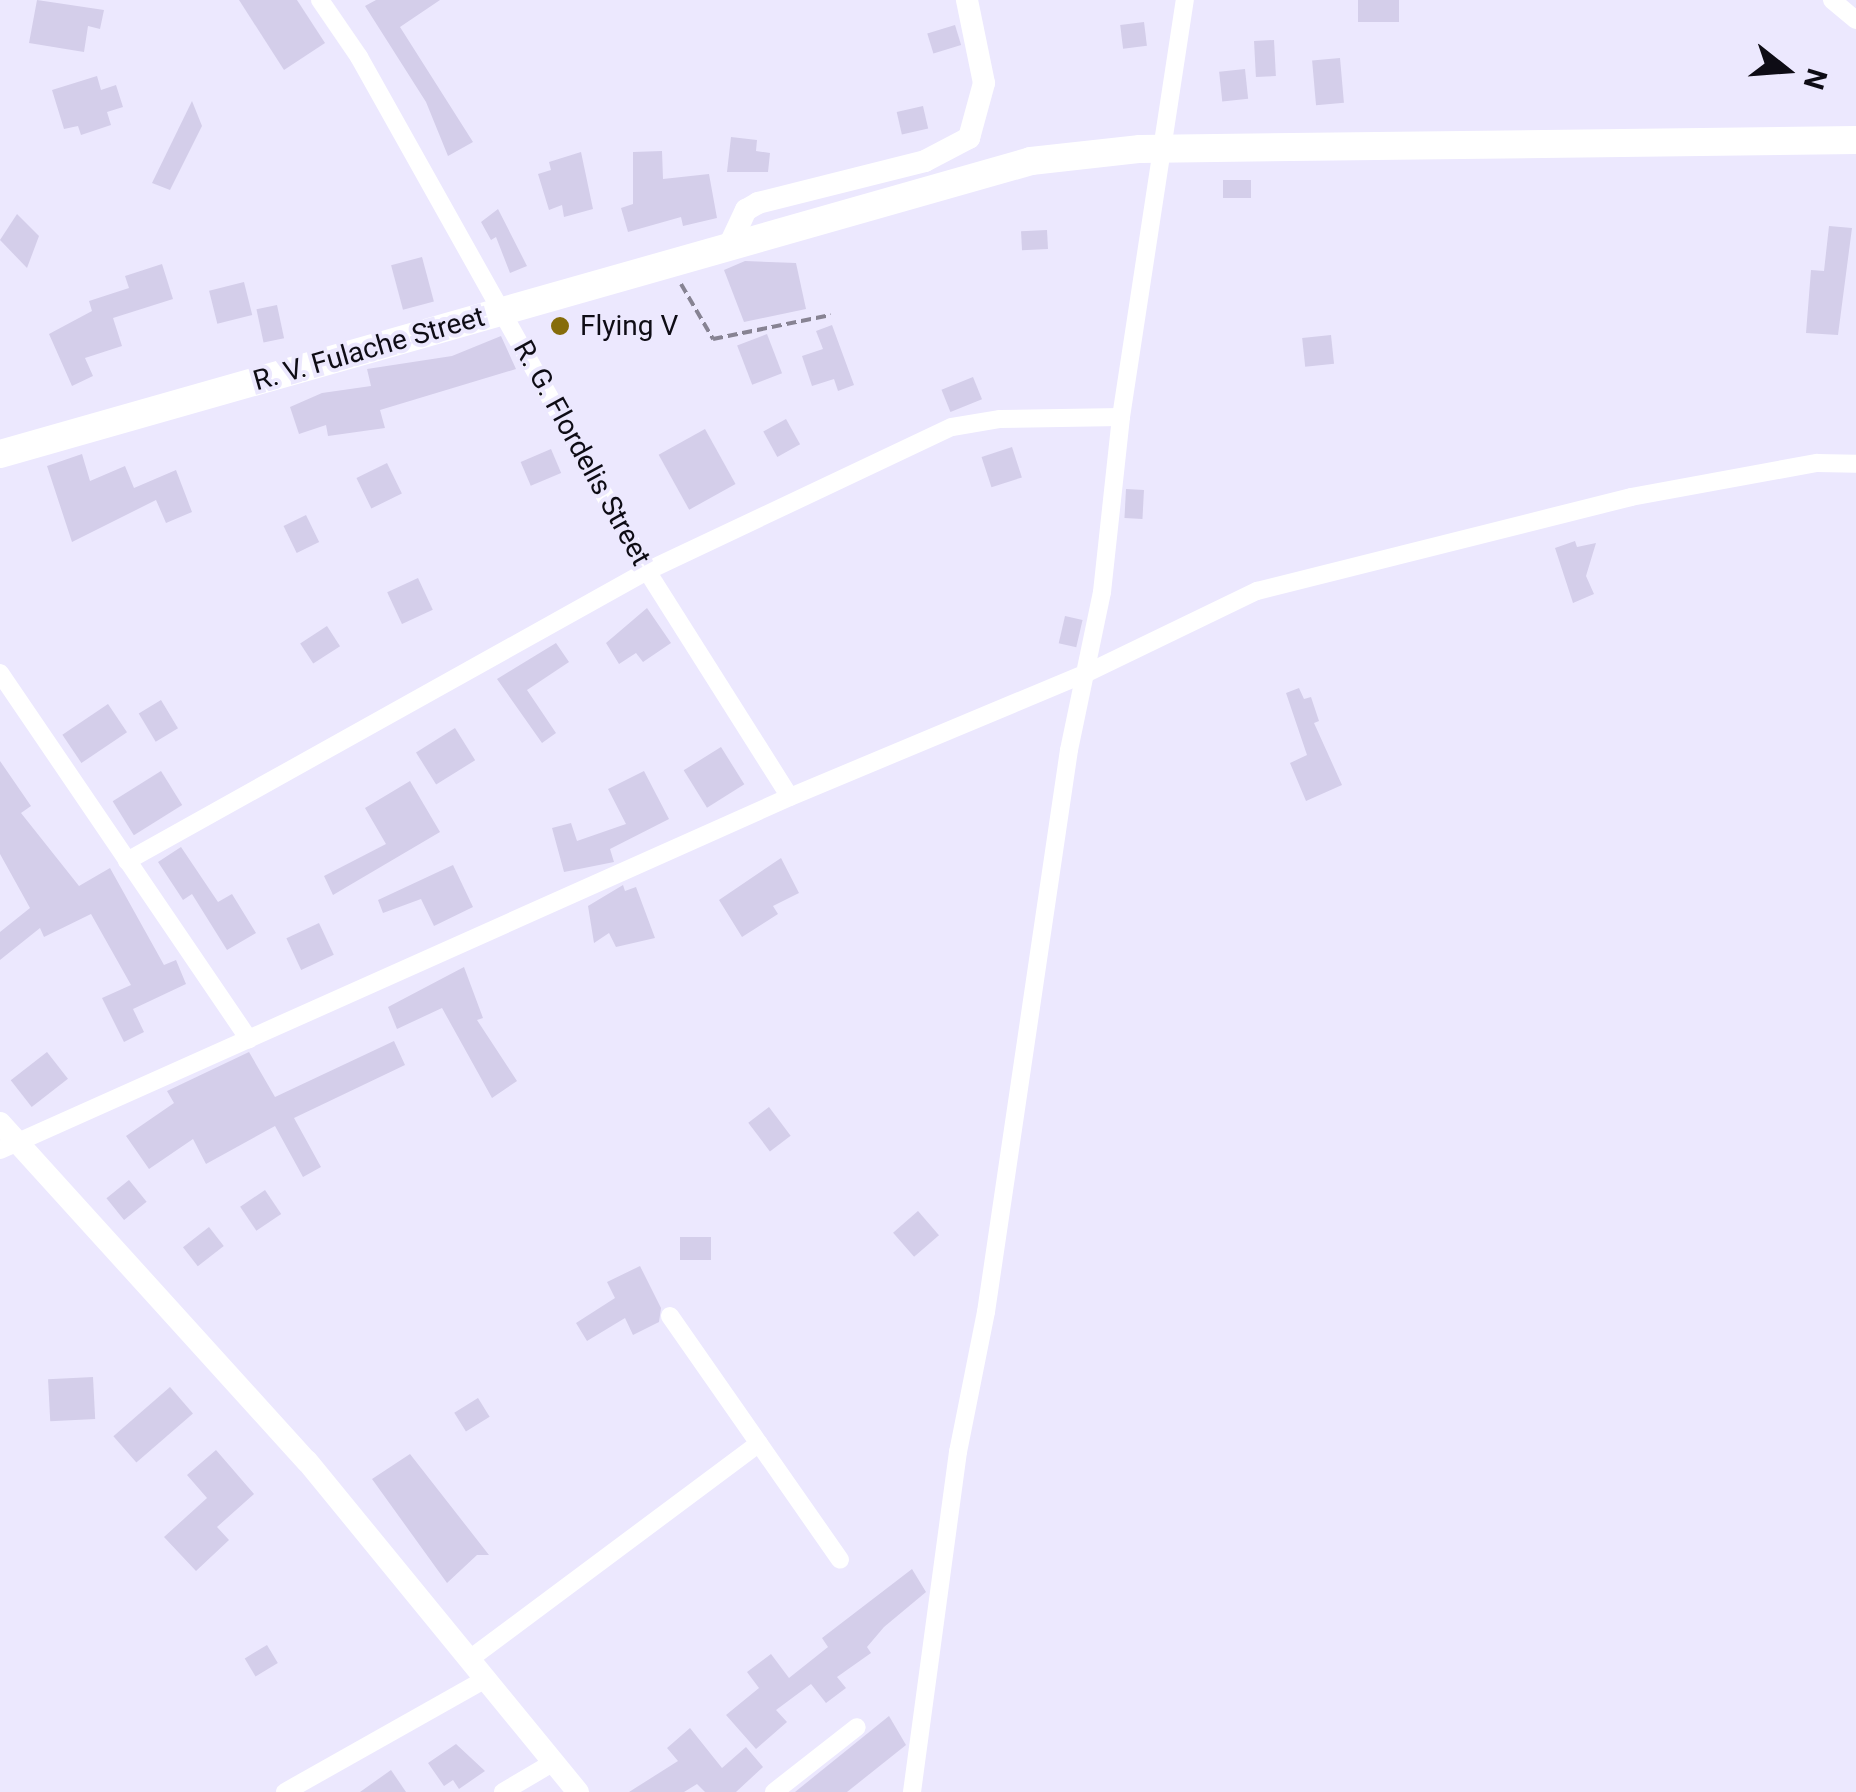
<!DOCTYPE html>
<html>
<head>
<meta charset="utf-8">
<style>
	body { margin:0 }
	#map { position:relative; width:1856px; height:1792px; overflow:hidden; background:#ece8fe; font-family:Roboto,sans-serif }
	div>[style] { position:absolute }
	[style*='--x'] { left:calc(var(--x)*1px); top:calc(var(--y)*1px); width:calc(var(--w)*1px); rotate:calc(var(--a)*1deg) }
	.building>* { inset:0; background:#d4ceea; transform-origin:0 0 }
	.path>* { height:4px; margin-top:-2px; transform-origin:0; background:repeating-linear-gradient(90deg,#878393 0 10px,transparent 0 15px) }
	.minor>* { height:18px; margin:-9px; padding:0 9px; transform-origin:9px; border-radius:9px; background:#fff }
	.tertiary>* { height:22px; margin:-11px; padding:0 11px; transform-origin:11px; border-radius:11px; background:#fff }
	.primary>* { height:28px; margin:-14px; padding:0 14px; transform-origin:14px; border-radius:14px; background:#fff }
	.dots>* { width:28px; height:28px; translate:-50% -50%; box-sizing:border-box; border:5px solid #ece8fe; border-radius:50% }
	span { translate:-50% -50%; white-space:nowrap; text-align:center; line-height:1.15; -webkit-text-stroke:8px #ece8fe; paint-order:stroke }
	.poi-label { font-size:28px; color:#0e0c15 }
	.left { translate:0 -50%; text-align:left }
	.street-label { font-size:28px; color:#0e0c15 }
	.north { position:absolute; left:1736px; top:20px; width:100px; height:100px; -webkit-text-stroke:8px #ece8fe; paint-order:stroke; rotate:107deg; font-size:28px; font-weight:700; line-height:40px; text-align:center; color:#0e0c15 }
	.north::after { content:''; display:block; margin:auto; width:35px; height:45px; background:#0e0c15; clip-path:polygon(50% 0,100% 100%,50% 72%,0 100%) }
</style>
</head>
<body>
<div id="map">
	<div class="building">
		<div style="clip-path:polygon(37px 0,104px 10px,100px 29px,88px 26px,84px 52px,29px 43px)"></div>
		<div style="clip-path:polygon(239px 0,297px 0,325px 43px,284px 70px)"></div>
		<div style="clip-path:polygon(376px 0,440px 0,400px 27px,473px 142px,448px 156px,426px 102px,365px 6px)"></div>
		<div style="left:1358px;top:0;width:41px;height:22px"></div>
		<div style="left:1144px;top:22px;width:24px;height:24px;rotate:83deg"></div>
		<div style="left:955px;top:25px;width:21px;height:29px;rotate:73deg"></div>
		<div style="left:1274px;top:40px;width:36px;height:20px;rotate:87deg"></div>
		<div style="left:1340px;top:58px;width:45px;height:28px;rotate:85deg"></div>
		<div style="left:1245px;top:69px;width:30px;height:26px;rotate:84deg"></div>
		<div style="clip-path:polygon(97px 76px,101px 90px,116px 85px,123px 107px,107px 112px,111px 125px,81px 135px,78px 126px,64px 129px,52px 90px)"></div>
		<div style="clip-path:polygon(192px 101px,202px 126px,170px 190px,152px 183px)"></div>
		<div style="left:923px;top:106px;width:23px;height:27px;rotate:77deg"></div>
		<div style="clip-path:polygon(731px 137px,757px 140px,756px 151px,770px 153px,768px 172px,727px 172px)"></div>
		<div style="clip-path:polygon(662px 151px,663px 179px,709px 174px,717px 218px,683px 226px,681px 217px,628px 232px,621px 208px,633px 204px,633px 152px)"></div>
		<div style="clip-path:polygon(581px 152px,593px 209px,564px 217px,562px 205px,549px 210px,538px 174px,551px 170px,549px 162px)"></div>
		<div style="left:1223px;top:180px;width:28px;height:18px"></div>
		<div style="clip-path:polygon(498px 209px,527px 266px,510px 273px,496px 237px,491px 240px,481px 222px)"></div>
		<div style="clip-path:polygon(17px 214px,39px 236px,27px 268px,0 240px)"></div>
		<div style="clip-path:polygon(1829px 226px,1852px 228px,1838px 335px,1806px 333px,1811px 270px,1824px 271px)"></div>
		<div style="left:1047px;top:230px;width:19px;height:26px;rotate:87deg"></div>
		<div style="left:422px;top:257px;width:46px;height:32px;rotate:75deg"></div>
		<div style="clip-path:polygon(745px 261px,796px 263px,806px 309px,744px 322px,724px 270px)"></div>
		<div style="clip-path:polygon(162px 264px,173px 299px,113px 318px,122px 346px,85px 358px,93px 376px,72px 386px,49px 334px,92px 311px,89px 301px,129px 288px,125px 276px)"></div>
		<div style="left:244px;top:282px;width:34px;height:36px;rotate:76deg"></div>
		<div style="left:277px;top:305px;width:34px;height:21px;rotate:78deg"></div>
		<div style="clip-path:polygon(832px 325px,854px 385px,838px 391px,834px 379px,812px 386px,802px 356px,823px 349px,816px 331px)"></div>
		<div style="left:767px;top:334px;width:42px;height:32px;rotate:69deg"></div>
		<div style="left:1331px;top:335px;width:29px;height:29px;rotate:84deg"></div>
		<div style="clip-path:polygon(501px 336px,516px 369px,380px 410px,385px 428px,328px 436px,326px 425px,299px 434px,290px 407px,322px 393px,371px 386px,367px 369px,452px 356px)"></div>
		<div style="left:973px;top:377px;width:24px;height:34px;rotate:68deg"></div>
		<div style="left:786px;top:419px;width:29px;height:26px;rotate:61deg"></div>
		<div style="left:705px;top:429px;width:63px;height:53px;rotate:61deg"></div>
		<div style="left:1012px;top:447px;width:32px;height:32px;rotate:72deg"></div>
		<div style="left:551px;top:449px;width:26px;height:33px;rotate:67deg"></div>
		<div style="clip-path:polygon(82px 454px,90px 481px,125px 466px,134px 488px,176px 470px,192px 512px,166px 523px,156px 500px,72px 542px,47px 466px)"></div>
		<div style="left:387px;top:463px;width:34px;height:34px;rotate:64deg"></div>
		<div style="left:1126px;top:489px;width:18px;height:29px;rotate:3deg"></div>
		<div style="left:306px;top:515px;width:30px;height:25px;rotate:64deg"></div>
		<div style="clip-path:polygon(1575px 541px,1577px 547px,1596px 543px,1586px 576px,1594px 594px,1573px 603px,1555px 548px)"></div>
		<div style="left:418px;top:578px;width:35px;height:34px;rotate:65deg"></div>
		<div style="clip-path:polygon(647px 608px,671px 643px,643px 662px,636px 653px,619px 664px,606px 643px)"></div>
		<div style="left:1065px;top:616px;width:18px;height:28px;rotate:13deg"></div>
		<div style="left:327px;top:626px;width:24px;height:32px;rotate:57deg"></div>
		<div style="clip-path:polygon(556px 643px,569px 662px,527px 690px,556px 733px,542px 743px,497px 679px)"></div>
		<div style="clip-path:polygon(1299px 688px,1304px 699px,1311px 697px,1319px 721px,1314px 723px,1342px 785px,1306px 801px,1290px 763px,1307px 755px,1286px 693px)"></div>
		<div style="left:161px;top:700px;width:33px;height:26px;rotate:59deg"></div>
		<div style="left:108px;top:704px;width:34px;height:55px;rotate:56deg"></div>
		<div style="left:455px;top:728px;width:38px;height:46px;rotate:58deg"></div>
		<div style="left:721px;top:747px;width:44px;height:44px;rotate:58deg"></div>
		<div style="clip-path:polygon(0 761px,31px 806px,21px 813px,79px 886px,110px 868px,164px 965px,176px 960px,186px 984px,133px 1009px,144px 1032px,124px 1042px,102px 998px,131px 985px,91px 914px,44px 937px,40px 928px,0 960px,0 932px,30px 908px,0 854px)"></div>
		<div style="left:161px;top:771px;width:40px;height:57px;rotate:58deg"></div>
		<div style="clip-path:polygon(644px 771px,669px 819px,610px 849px,614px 862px,564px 872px,552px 828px,571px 823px,577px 841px,626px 824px,608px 789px)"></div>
		<div style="clip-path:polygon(410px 781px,440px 832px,333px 895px,324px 876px,386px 844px,365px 808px)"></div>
		<div style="clip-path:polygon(181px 847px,218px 902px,232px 894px,256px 933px,227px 950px,192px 894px,183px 900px,158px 862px)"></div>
		<div style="clip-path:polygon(781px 858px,799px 893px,773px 906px,778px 914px,742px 937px,719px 900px)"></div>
		<div style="clip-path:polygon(453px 865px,473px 907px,434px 926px,421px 899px,383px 913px,378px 900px)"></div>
		<div style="clip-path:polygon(623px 885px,625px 891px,636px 887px,655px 938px,616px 947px,609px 933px,594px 943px,588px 906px)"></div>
		<div style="left:319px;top:923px;width:35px;height:36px;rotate:65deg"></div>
		<div style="clip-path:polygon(464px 967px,483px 1018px,477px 1020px,517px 1081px,492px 1098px,442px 1008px,397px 1029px,388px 1007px)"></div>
		<div style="clip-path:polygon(394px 1041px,405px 1065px,294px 1118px,321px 1167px,303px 1177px,275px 1126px,206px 1164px,193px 1139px,149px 1169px,126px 1136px,174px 1103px,167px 1091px,249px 1052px,275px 1097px)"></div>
		<div style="left:47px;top:1052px;width:34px;height:46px;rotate:52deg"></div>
		<div style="left:769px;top:1107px;width:36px;height:26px;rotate:53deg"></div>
		<div style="left:129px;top:1180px;width:28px;height:29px;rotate:51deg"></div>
		<div style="left:265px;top:1190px;width:29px;height:30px;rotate:56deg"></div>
		<div style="left:918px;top:1211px;width:32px;height:33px;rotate:49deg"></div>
		<div style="left:209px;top:1227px;width:24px;height:33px;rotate:52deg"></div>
		<div style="left:680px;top:1237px;width:31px;height:23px"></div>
		<div style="clip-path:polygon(640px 1266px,661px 1308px,659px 1322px,633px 1335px,625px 1318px,587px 1341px,576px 1323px,615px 1298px,607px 1282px)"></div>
		<div style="left:93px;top:1377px;width:42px;height:45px;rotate:87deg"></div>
		<div style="left:170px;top:1387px;width:35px;height:75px;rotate:49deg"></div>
		<div style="left:478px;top:1398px;width:22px;height:28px;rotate:58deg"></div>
		<div style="clip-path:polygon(216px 1450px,254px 1494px,217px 1527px,229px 1540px,196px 1571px,164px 1537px,207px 1498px,187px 1475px)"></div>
		<div style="clip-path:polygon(410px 1454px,489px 1555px,477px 1555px,447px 1583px,372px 1479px)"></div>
		<div style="clip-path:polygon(912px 1569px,926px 1592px,884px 1627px,867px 1647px,871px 1653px,837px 1677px,846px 1688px,826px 1703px,811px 1684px,776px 1710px,787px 1722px,756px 1749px,726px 1715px,759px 1688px,747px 1672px,771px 1654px,789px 1678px,828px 1647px,822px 1638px)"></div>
		<div style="left:267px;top:1645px;width:21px;height:26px;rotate:59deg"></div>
		<div style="clip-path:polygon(889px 1716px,906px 1745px,847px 1792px,795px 1792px)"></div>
		<div style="clip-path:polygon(690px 1728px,722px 1768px,746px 1747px,763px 1767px,736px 1792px,705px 1792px,697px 1784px,684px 1792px,629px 1792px,678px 1761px,667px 1748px)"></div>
		<div style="clip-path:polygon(456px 1744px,485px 1771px,459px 1789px,453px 1780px,444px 1786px,428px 1763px)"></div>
		<div style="clip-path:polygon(391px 1770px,406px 1792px,360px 1792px)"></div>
	</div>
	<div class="path">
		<div style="--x:681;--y:284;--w:64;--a:59.8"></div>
		<div style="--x:713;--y:339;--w:120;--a:-11.5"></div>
	</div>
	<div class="minor">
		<div style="--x:320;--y:0;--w:69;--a:55.6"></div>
		<div style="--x:359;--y:57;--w:589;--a:60.74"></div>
		<div style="--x:647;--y:571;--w:267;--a:57.7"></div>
		<div style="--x:1832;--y:0;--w:31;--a:40"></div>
		<div style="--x:0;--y:673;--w:443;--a:55.8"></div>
		<div style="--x:127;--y:861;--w:595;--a:-29.15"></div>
		<div style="--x:647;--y:571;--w:337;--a:-25.3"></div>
		<div style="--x:952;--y:427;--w:49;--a:-9.5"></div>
		<div style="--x:1000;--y:419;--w:121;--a:-0.9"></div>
		<div style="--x:0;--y:1150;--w:865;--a:-24.08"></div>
		<div style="--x:790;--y:797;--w:322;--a:-22.7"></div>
		<div style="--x:1087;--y:673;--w:189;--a:-25.8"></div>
		<div style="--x:1257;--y:591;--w:386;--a:-14.1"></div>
		<div style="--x:1631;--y:497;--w:189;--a:-10.4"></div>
		<div style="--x:1817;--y:463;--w:39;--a:1"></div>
		<div style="--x:670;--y:1316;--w:297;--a:55.1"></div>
		<div style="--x:471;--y:1658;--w:359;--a:-36.7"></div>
		<div style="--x:285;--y:1792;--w:232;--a:-29.4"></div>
		<div style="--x:503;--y:1792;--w:59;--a:-30.5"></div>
		<div style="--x:774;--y:1792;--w:105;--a:-38.1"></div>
		<div style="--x:912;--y:1792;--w:343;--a:-82.3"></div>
		<div style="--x:958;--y:1452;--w:143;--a:-78.7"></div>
		<div style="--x:986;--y:1312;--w:568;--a:-81.6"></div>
		<div style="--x:1069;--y:750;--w:161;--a:-78.2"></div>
		<div style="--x:1102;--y:592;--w:176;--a:-83.8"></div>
		<div style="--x:1121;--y:417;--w:422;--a:-81.3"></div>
	</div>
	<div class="tertiary">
		<div style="--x:730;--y:244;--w:38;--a:-65"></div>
		<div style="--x:746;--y:210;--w:14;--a:-30"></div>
		<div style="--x:758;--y:203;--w:172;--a:-14.1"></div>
		<div style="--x:925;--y:161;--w:50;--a:-27.6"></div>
		<div style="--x:969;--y:138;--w:57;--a:-74.7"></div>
		<div style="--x:984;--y:83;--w:85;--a:-101.6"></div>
		<div style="--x:0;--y:1123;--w:457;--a:47.8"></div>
		<div style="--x:307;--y:1461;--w:428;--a:50.7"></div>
	</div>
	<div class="primary">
		<div style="--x:0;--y:454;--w:1072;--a:-15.86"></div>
		<div style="--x:1031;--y:161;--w:110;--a:-6.3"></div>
		<div style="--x:1140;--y:149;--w:716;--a:-0.72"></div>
	</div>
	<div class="dots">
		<div style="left:560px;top:326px;background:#866c0a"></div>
	</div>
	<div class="poi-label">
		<span class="left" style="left:580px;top:326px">Flying V</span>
	</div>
	<div class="street-label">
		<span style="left:369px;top:349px;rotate:-16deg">R. V. Fulache Street</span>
		<span style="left:582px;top:453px;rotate:61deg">R. G. Flordelis Street</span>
	</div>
	<div class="north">N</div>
</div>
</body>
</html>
